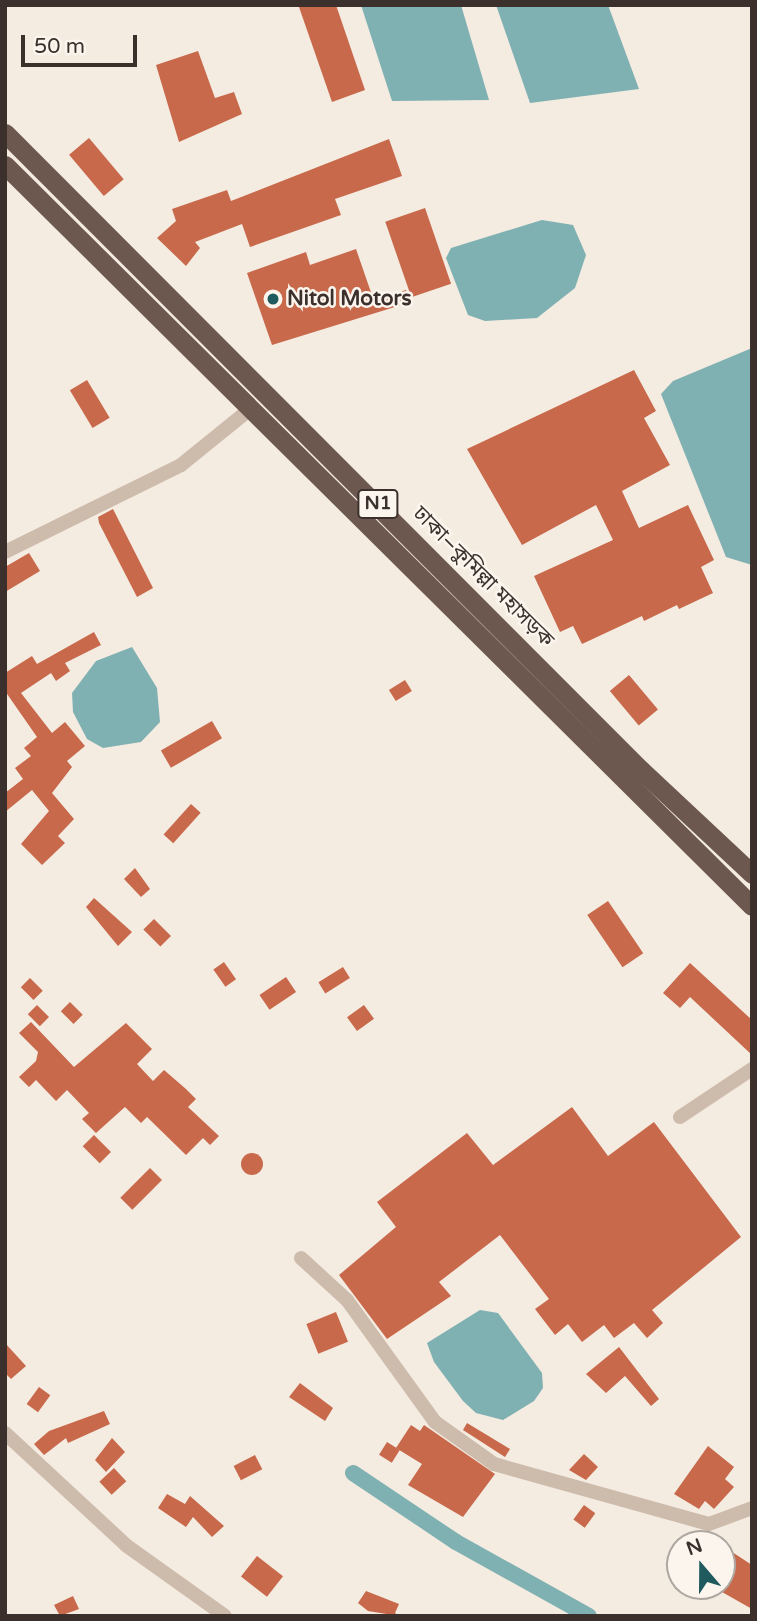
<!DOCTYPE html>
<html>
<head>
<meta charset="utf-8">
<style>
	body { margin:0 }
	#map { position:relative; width:757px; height:1621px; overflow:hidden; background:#f4ebe1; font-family:"Varela Round","Noto Sans Bengali",sans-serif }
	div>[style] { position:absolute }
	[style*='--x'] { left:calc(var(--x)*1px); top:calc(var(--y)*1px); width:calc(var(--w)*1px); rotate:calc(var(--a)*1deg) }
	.water>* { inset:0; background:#7fb0b2 }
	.canal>* { height:16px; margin:-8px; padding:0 8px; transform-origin:8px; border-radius:8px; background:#7fb0b2 }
	.building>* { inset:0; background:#c8694b; transform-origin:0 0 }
	.round { border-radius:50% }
	.minor>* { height:14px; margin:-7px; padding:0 7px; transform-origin:7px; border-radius:7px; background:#cdbbac }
	.trunk>* { height:19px; margin:-9.5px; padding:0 9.5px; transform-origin:9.5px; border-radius:9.5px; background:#6c584f }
	.dots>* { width:19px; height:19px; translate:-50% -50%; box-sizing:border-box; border:4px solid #fbf5ee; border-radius:50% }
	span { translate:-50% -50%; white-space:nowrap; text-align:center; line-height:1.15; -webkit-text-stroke:5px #fbf5ee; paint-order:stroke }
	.shield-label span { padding:2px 5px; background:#fbf5ee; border:2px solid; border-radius:5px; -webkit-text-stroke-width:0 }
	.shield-label { font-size:19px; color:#3b302b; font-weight:700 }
	.poi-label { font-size:21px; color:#3b302b; font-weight:700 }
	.left { translate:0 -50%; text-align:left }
	.street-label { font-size:21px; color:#3b302b }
	.frame { position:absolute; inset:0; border:7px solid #3b302b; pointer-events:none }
	.north { position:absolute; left:666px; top:1530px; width:70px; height:70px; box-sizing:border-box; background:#fbf5ee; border:2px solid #aea6a0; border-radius:50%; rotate:340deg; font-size:19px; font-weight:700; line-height:28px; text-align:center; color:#3b302b }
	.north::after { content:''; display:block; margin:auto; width:24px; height:32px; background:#1f5a5e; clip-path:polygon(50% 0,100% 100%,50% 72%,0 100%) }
	.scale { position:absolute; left:21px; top:35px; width:116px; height:32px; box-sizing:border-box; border:4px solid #3b302b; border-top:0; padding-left:9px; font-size:21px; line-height:24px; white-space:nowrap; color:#3b302b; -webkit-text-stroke:5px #fbf5ee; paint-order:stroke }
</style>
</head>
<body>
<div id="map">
	<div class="water">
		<div style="clip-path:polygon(361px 5px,461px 5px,489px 100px,392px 101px)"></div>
		<div style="clip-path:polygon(496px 5px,608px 5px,639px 89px,530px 103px)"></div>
		<div style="clip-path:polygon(542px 220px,573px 225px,586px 255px,575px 288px,537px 318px,485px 321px,468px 315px,446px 258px,451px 248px)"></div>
		<div style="clip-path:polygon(752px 348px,752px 565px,726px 557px,661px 394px,673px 381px)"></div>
		<div style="clip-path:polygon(132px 647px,157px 688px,160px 722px,141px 742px,103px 748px,87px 739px,73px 712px,72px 693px,96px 661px)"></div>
		<div style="clip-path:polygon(480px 1310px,498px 1313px,542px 1373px,543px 1388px,534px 1401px,503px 1420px,476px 1413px,463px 1401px,434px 1362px,427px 1343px)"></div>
	</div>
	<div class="canal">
		<div style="--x:353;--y:1473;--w:124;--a:33.8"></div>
		<div style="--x:456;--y:1542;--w:152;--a:29.1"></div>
	</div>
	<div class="building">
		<div style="clip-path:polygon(305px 5px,336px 5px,365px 90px,332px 102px,299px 7px)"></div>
		<div style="clip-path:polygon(198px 51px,215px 98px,234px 92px,242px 114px,179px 142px,156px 65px)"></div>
		<div style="left:89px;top:138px;width:54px;height:26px;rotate:50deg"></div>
		<div style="clip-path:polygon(389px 139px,402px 176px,335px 199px,341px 215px,250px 247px,242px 224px,195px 242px,200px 248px,186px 266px,157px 238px,176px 221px,172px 209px,227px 190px,231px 201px)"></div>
		<div style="left:425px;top:208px;width:80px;height:42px;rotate:71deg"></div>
		<div style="clip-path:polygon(356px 249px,374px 301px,406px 290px,411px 302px,272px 345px,247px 273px,306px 252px,310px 265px)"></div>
		<div style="clip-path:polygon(634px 370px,656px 411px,644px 418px,670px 465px,622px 491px,639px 528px,688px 505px,714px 560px,701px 567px,713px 593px,679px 609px,677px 605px,644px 621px,642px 616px,582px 644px,573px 626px,560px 632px,534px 576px,613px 540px,596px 505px,522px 545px,467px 449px)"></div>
		<div style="left:87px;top:380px;width:44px;height:20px;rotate:59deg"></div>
		<div style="clip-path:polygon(113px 509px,153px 588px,137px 597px,99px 523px,98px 517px)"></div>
		<div style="clip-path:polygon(29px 553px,40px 571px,5px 592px,5px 567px)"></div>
		<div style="clip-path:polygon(94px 632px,101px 645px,65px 663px,70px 671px,56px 681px,51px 673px,21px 693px,52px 733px,65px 722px,85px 746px,67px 761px,72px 767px,52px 793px,74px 819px,58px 836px,65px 843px,42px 865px,21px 844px,49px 811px,32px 790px,5px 812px,5px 793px,23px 779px,15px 768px,31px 756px,24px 748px,37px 737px,5px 691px,5px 673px,32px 656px,37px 664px)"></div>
		<div style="left:629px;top:675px;width:45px;height:25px;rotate:50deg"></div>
		<div style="left:405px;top:680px;width:13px;height:19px;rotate:58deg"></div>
		<div style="left:212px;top:721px;width:20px;height:59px;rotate:60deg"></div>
		<div style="left:191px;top:804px;width:13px;height:41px;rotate:42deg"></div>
		<div style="clip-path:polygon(135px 868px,150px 889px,141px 897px,124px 879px)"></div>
		<div style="clip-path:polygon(94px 898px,132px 932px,118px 946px,86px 907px)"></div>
		<div style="left:608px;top:901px;width:63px;height:25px;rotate:56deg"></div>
		<div style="left:154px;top:919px;width:24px;height:15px;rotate:45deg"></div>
		<div style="left:224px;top:962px;width:21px;height:13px;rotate:55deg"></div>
		<div style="clip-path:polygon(690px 963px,752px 1020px,752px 1055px,690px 997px,680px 1008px,663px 993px)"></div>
		<div style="left:343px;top:967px;width:13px;height:29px;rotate:58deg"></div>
		<div style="left:286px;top:977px;width:18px;height:32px;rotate:56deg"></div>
		<div style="left:30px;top:978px;width:18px;height:13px;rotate:45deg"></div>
		<div style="left:70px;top:1002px;width:18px;height:13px;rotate:45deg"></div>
		<div style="left:37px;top:1005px;width:17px;height:13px;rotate:45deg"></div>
		<div style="left:364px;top:1005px;width:17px;height:21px;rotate:54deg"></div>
		<div style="clip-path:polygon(31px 1022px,74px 1067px,126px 1023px,152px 1049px,137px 1064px,153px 1081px,164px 1070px,186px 1089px,196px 1099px,188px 1107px,219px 1136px,210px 1145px,203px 1138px,186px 1155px,147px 1117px,141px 1123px,125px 1107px,96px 1133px,82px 1119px,89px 1113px,67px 1090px,56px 1101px,36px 1080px,29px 1087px,19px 1077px,36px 1061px,38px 1052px,19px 1033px)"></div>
		<div style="clip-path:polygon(572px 1107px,608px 1156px,654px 1122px,741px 1237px,652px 1310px,663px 1323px,647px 1338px,634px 1323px,614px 1338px,604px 1325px,582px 1342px,568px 1324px,555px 1335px,535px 1309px,549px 1299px,500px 1235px,439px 1282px,451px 1296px,387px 1339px,339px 1275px,396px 1227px,377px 1202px,467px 1133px,493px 1165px)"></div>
		<div style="left:94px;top:1135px;width:24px;height:16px;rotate:45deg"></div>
		<div class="round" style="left:241px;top:1153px;width:22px;height:22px"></div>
		<div style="left:150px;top:1168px;width:17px;height:42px;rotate:45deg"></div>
		<div style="left:336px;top:1312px;width:32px;height:32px;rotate:68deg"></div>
		<div style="clip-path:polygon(5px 1343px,26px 1366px,11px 1379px,5px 1373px)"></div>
		<div style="clip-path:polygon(619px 1347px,659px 1399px,651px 1406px,625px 1376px,606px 1393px,586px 1374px)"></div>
		<div style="clip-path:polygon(300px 1383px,333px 1408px,325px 1421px,289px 1397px)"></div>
		<div style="left:39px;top:1387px;width:14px;height:21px;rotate:36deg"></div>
		<div style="clip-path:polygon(104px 1411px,110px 1424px,68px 1443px,66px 1438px,44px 1455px,34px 1444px,49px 1431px)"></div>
		<div style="clip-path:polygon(467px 1423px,510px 1449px,505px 1457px,463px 1430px)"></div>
		<div style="clip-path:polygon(411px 1425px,420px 1431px,424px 1425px,495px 1474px,463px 1517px,408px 1485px,422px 1464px,396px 1448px)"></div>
		<div style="clip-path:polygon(112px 1438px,125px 1452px,106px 1472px,95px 1460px)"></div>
		<div style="left:387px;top:1442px;width:15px;height:15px;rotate:32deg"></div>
		<div style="clip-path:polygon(708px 1446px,734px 1467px,725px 1479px,734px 1487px,714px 1509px,705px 1501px,699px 1509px,674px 1494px)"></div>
		<div style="clip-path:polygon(584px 1454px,598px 1467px,586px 1480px,569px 1470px)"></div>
		<div style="left:255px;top:1455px;width:16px;height:24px;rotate:63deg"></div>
		<div style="left:114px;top:1468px;width:18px;height:20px;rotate:47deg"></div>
		<div style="clip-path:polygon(167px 1494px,185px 1504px,190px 1496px,224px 1526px,212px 1537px,193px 1517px,186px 1527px,158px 1508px)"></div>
		<div style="left:584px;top:1505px;width:14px;height:18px;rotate:36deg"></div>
		<div style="clip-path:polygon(729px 1550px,752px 1565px,752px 1609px,722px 1592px,722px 1561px)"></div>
		<div style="left:257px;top:1556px;width:33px;height:26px;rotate:38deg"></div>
		<div style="clip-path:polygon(366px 1591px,399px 1604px,395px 1613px,399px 1616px,368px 1611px,358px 1603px)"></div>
		<div style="clip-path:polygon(73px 1596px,79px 1609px,60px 1616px,54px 1605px)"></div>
	</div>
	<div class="minor">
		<div style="--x:5;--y:552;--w:196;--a:-26.3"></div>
		<div style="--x:181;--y:465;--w:87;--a:-39"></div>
		<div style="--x:680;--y:1117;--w:87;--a:-33.7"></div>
		<div style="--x:301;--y:1258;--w:62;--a:42.4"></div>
		<div style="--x:347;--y:1300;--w:150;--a:54.2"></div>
		<div style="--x:435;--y:1422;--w:72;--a:35.4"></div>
		<div style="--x:494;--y:1464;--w:223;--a:15.6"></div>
		<div style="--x:709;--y:1524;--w:46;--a:-20.4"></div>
		<div style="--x:5;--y:1433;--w:166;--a:42.8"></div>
		<div style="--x:127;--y:1546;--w:120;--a:35.5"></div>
	</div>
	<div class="trunk">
		<div style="--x:5;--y:133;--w:900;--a:45.05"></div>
		<div style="--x:641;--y:770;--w:152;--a:43.1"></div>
		<div style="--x:5;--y:165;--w:1052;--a:44.77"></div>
	</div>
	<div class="dots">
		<div style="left:273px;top:299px;background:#1f5a5e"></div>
	</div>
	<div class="shield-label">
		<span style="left:378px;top:504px">N1</span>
	</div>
	<div class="poi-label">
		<span class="left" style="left:287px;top:299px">Nitol Motors</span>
	</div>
	<div class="street-label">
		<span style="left:483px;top:577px;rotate:45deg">ঢাকা–কুমিল্লা মহাসড়ক</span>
	</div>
	<div class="frame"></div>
	<div class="north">N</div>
	<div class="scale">50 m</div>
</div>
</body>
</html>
